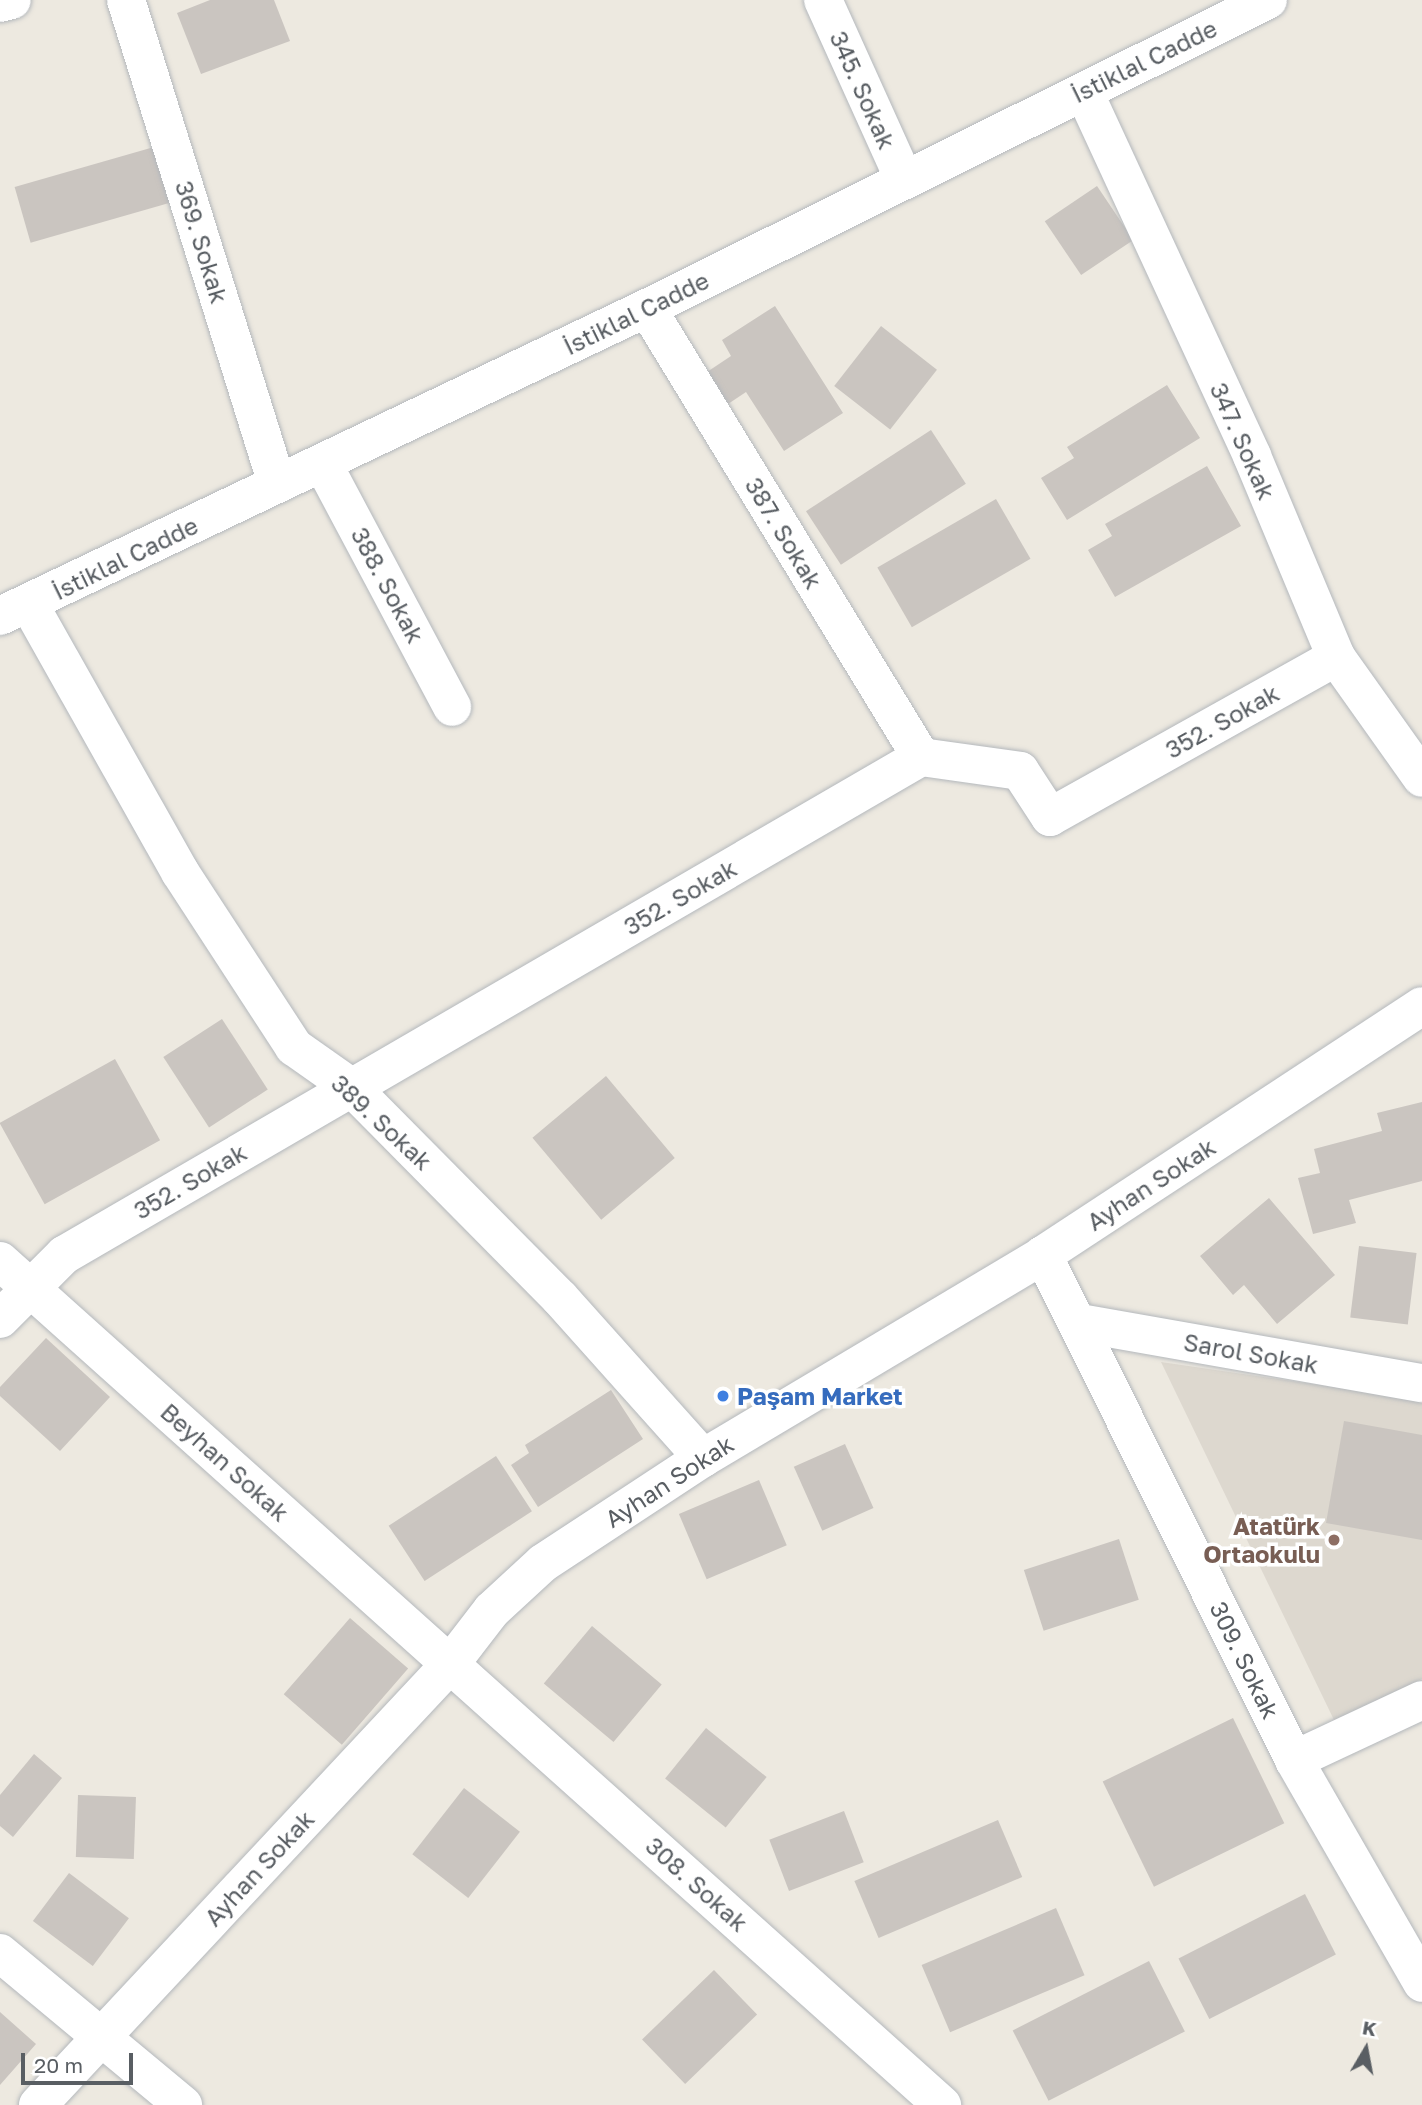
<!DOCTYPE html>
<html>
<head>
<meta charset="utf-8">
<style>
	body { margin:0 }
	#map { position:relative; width:1422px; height:2105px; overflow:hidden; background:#ede9e0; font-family:"Golos Text",sans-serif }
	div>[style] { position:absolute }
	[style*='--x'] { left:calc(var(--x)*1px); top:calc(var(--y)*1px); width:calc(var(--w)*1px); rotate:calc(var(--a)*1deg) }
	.education>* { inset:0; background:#ddd8cf }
	.building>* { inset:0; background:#cac5c0; transform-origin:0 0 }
	.roads { filter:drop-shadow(0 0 2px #b4b8bc) drop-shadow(0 0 2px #b4b8bc) }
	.street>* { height:38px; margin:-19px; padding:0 19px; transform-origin:19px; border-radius:19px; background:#fff }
	.secondary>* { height:38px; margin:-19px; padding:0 19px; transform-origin:19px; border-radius:19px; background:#fff }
	.dots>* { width:19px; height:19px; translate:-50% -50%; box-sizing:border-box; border:4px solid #fff; border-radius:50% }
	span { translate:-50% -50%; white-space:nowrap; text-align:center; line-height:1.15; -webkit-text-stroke:7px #fff; paint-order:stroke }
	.street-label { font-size:24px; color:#595e63 }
	.shop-label { font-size:24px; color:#366cbe; font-weight:700 }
	.left { translate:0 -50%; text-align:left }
	.education-label { font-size:24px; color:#785e54; font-weight:700 }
	.right { translate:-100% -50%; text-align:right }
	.north { position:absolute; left:1331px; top:2014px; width:70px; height:70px; -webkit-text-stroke:5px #fff; paint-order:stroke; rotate:10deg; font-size:19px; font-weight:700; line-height:28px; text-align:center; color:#595e63 }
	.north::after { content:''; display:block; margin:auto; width:24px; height:32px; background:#595e63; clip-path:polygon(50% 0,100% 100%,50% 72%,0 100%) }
	.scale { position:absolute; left:21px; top:2053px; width:112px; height:32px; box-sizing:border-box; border:4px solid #595e63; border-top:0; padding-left:9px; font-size:21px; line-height:24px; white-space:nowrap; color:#595e63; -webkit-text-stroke:5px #fff; paint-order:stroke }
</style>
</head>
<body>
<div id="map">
	<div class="education">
		<div style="clip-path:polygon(1161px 1362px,1422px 1400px,1422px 1679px,1334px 1720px)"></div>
	</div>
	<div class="building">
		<div style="clip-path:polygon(210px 0,274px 0,290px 41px,201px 74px,177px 13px)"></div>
		<div style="left:154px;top:147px;width:58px;height:145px;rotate:74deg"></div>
		<div style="left:1097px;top:186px;width:65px;height:63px;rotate:56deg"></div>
		<div style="clip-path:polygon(775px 306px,843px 413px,784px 451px,746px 392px,728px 404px,707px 372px,731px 356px,722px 340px)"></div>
		<div style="left:881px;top:326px;width:71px;height:76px;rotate:38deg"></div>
		<div style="clip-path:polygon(1167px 385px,1200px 438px,1067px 520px,1041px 478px,1074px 458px,1067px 447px)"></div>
		<div style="left:931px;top:430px;width:64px;height:149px;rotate:57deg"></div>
		<div style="clip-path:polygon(1207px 466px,1241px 526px,1115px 597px,1088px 550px,1112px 536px,1105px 524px)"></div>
		<div style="left:996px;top:499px;width:69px;height:137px;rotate:60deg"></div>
		<div style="left:222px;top:1019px;width:84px;height:70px;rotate:57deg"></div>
		<div style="left:115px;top:1059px;width:93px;height:132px;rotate:61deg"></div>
		<div style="left:606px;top:1076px;width:107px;height:96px;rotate:50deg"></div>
		<div style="clip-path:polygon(1422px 1102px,1422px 1181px,1349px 1200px,1356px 1223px,1313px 1234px,1298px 1178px,1320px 1173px,1314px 1149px,1382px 1131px,1377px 1113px)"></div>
		<div style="clip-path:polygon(1269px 1198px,1335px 1275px,1277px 1324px,1244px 1285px,1233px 1295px,1200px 1256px)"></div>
		<div style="left:1359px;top:1246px;width:58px;height:72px;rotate:7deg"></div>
		<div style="clip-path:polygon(46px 1338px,110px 1397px,60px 1451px,0 1396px,0 1387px)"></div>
		<div style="clip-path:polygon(611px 1390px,643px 1439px,538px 1507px,511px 1465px,529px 1453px,525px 1445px)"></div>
		<div style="clip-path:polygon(1344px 1421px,1422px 1435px,1422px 1540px,1326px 1523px)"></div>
		<div style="left:845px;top:1444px;width:70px;height:56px;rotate:66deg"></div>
		<div style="left:496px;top:1456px;width:66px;height:128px;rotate:57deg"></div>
		<div style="left:759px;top:1480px;width:71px;height:87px;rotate:67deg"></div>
		<div style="left:1119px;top:1539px;width:64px;height:100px;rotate:72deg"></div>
		<div style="left:350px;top:1618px;width:77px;height:101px;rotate:41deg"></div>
		<div style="left:592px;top:1626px;width:91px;height:75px;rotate:40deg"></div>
		<div style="left:1233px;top:1718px;width:117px;height:145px;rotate:64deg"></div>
		<div style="left:706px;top:1728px;width:78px;height:65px;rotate:39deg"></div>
		<div style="clip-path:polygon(34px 1754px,62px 1778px,13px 1837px,0 1826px,0 1795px)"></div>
		<div style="left:464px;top:1788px;width:71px;height:84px;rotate:38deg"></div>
		<div style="left:78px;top:1795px;width:58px;height:62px;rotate:2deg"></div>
		<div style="left:844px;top:1811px;width:55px;height:80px;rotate:69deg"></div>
		<div style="left:998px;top:1820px;width:62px;height:156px;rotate:67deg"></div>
		<div style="left:69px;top:1873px;width:75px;height:60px;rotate:37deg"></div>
		<div style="left:1305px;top:1894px;width:68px;height:142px;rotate:63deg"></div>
		<div style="left:1056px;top:1908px;width:73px;height:146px;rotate:67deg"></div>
		<div style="left:1149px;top:1961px;width:79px;height:153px;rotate:63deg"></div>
		<div style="left:714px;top:1970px;width:62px;height:100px;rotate:46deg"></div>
		<div style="clip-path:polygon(0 2012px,36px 2044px,0 2085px)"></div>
	</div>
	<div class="roads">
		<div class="street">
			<div style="--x:126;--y:0;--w:507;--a:72.67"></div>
			<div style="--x:823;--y:0;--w:196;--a:65.7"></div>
			<div style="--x:0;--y:3;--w:12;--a:-14"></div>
			<div style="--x:1084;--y:92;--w:401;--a:65.2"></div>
			<div style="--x:1252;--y:456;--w:218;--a:67.3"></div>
			<div style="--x:1336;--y:657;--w:148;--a:54.6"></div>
			<div style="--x:647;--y:308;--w:526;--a:58.61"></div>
			<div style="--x:323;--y:464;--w:275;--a:62"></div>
			<div style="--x:29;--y:604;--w:308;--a:60.6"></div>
			<div style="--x:180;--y:872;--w:209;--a:56.9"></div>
			<div style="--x:294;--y:1047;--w:70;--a:35.1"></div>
			<div style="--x:351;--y:1087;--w:296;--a:45.3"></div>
			<div style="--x:559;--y:1297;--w:216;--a:48.2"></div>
			<div style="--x:1043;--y:1255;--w:564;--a:63.57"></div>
			<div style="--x:1294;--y:1760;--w:257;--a:60.1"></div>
			<div style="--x:0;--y:1261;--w:1265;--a:41.86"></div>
			<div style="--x:0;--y:1319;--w:91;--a:-45"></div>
			<div style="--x:64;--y:1255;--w:991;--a:-30.16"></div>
			<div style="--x:921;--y:757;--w:100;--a:8"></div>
			<div style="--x:1020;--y:771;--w:55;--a:56.9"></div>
			<div style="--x:1050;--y:817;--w:328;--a:-29.2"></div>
			<div style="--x:1080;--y:1323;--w:347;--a:10"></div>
			<div style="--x:1294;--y:1760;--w:141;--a:-25.1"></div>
			<div style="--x:0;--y:1953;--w:238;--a:39.7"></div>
			<div style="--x:38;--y:2105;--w:605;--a:-46.94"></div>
			<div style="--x:451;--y:1663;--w:67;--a:-52.3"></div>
			<div style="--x:492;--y:1610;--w:69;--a:-42.7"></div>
			<div style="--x:543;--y:1563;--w:191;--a:-33.3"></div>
			<div style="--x:703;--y:1458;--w:396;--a:-30.8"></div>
			<div style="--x:1043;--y:1255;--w:453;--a:-33.3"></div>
		</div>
		<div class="secondary">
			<div style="--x:0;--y:616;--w:717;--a:-25.46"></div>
			<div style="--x:647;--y:308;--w:693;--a:-26.38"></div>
		</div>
	</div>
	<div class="dots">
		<div style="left:723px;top:1396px;background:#3f7fe0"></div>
		<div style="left:1334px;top:1540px;background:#8d6e63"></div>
	</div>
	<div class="street-label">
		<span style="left:1144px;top:61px;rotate:-26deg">İstiklal Cadde</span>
		<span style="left:863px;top:90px;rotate:66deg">345. Sokak</span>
		<span style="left:202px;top:242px;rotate:73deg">369. Sokak</span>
		<span style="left:636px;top:313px;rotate:-26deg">İstiklal Cadde</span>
		<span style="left:1243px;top:441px;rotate:66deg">347. Sokak</span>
		<span style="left:784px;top:533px;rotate:59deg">387. Sokak</span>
		<span style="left:125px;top:558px;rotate:-26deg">İstiklal Cadde</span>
		<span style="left:388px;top:585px;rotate:62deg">388. Sokak</span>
		<span style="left:1222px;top:721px;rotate:-29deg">352. Sokak</span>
		<span style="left:680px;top:897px;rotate:-30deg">352. Sokak</span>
		<span style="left:382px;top:1122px;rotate:43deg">389. Sokak</span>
		<span style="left:190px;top:1181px;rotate:-30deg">352. Sokak</span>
		<span style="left:1151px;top:1184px;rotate:-33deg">Ayhan Sokak</span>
		<span style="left:1251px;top:1353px;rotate:10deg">Sarol Sokak</span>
		<span style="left:225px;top:1462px;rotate:42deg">Beyhan Sokak</span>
		<span style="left:669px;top:1481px;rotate:-33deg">Ayhan Sokak</span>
		<span style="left:1245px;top:1660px;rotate:64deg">309. Sokak</span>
		<span style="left:259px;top:1868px;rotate:-47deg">Ayhan Sokak</span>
		<span style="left:697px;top:1884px;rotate:42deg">308. Sokak</span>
	</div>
	<div class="shop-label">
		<span class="left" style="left:737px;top:1396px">Paşam Market</span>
	</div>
	<div class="education-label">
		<span class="right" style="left:1320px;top:1540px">Atatürk<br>Ortaokulu</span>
	</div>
	<div class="north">K</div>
	<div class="scale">20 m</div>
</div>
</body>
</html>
